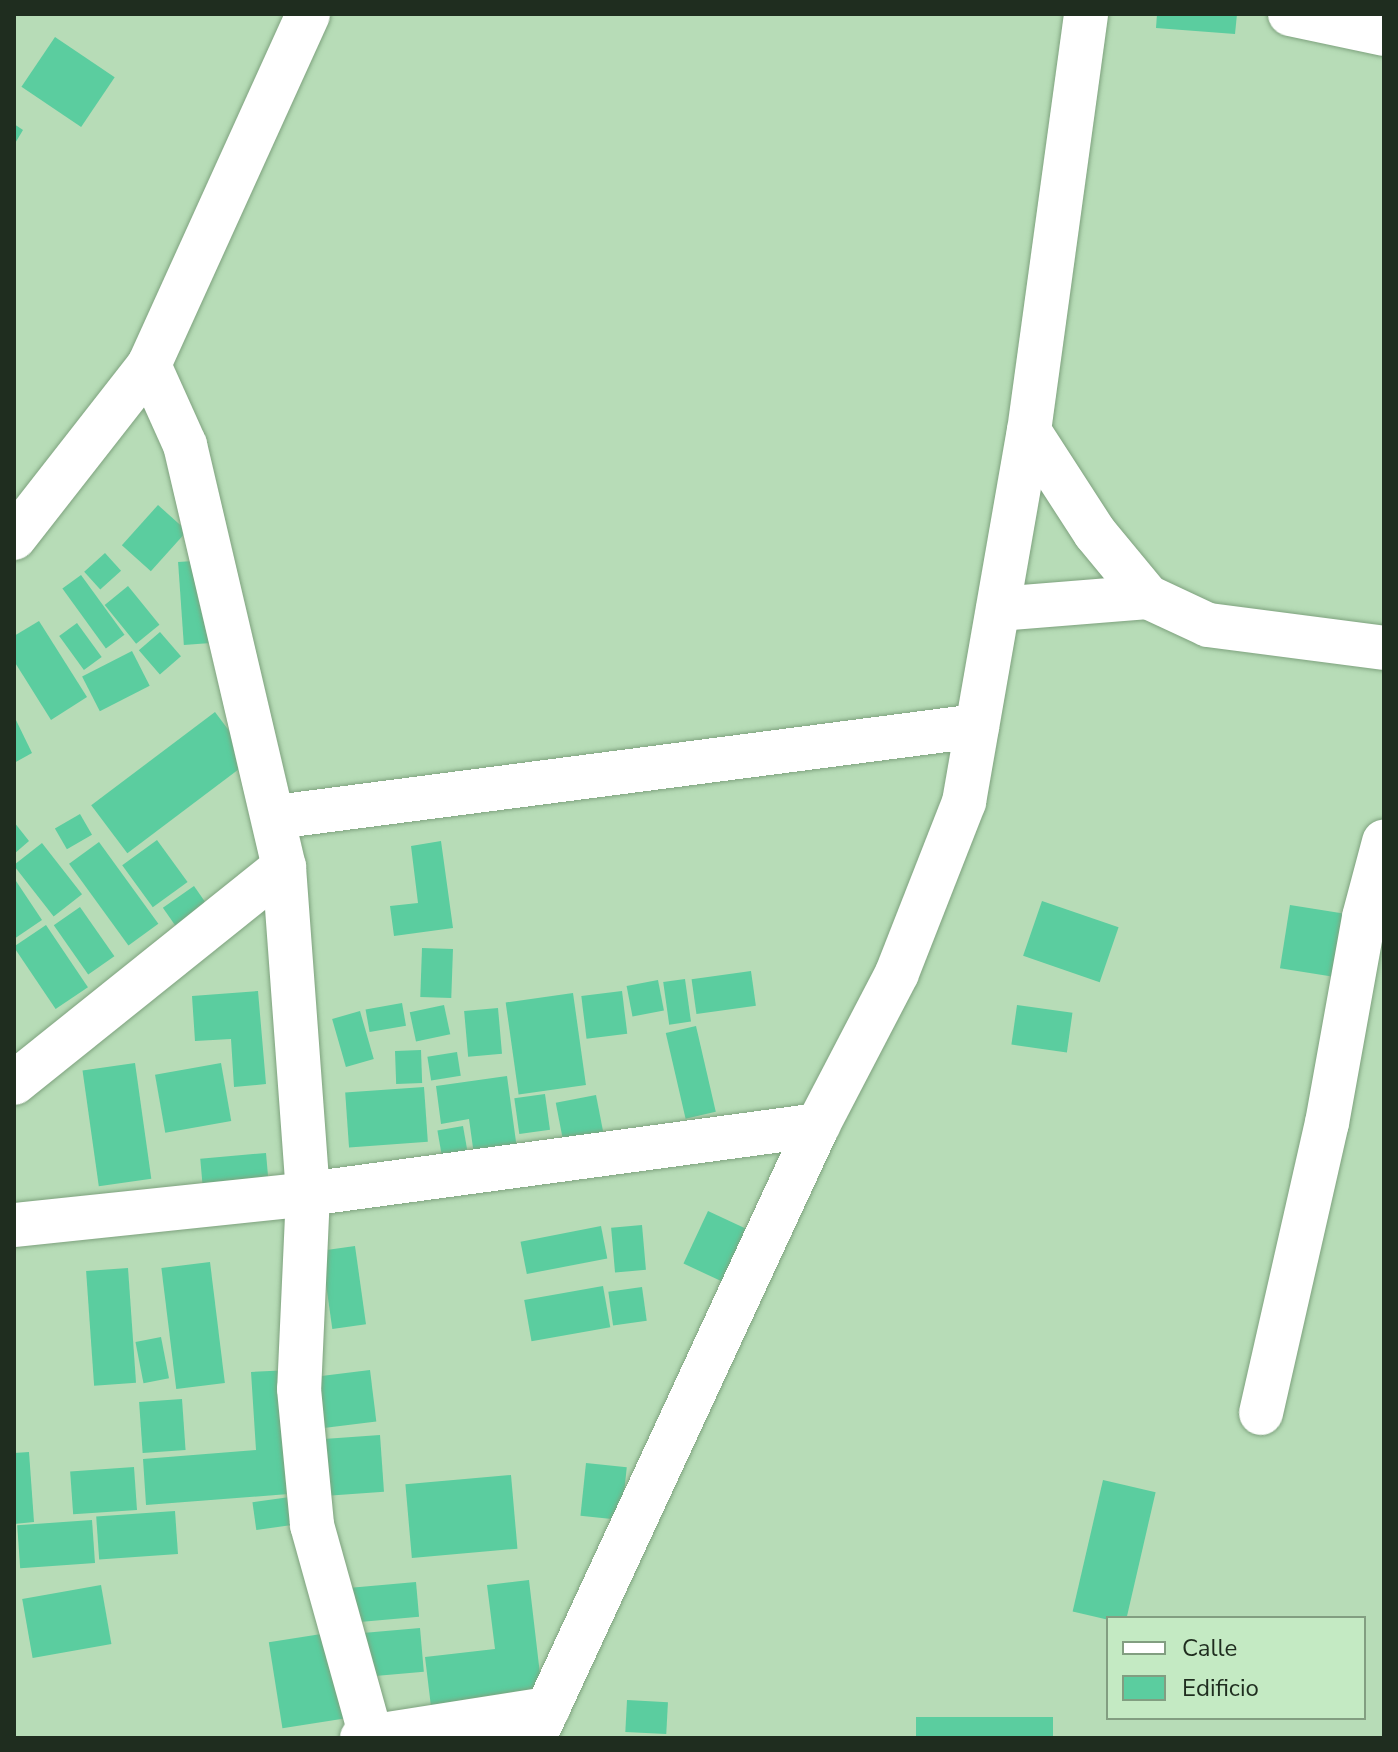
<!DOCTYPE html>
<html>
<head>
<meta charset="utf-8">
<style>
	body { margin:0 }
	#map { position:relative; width:1398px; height:1752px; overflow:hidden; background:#b7dcb7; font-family:"Nunito Sans",sans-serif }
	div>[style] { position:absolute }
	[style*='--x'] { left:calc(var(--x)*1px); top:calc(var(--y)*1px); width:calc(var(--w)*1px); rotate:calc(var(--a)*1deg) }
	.building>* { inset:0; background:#5bcd9f; transform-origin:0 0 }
	.roads { filter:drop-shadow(0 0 2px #7ea27e) drop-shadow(0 0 2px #7ea27e) }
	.minor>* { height:44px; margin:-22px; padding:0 22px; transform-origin:22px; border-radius:22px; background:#fff }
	span { translate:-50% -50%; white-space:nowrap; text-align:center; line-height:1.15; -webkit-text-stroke:7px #c4eac3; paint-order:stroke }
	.frame { position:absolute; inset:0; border:16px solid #1f2d1f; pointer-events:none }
	.legend { position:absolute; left:1106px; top:1616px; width:260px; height:104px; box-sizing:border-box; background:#c4eac3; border:2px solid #829e81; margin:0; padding:10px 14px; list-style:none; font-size:24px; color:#1f2d1f }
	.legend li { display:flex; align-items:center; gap:16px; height:40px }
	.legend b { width:40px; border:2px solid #829e81 }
</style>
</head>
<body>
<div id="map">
	<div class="building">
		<div style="clip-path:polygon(1157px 14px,1237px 14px,1235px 34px,1156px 28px)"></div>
		<div style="left:55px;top:37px;width:72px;height:60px;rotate:34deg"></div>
		<div style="clip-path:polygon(14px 124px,23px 130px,14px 145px)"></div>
		<div style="left:158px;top:505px;width:39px;height:54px;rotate:42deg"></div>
		<div style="left:105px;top:553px;width:24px;height:28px;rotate:48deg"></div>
		<div style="left:208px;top:560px;width:83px;height:30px;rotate:86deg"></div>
		<div style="left:81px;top:575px;width:74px;height:23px;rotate:54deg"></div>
		<div style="left:128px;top:586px;width:50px;height:30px;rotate:51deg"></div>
		<div style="clip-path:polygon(39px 621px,87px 697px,51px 720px,14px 661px,14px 636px)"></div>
		<div style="left:77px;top:623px;width:42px;height:22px;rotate:54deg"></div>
		<div style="left:160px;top:632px;width:32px;height:28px;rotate:49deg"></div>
		<div style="left:132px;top:651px;width:39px;height:56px;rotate:63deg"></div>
		<div style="left:215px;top:712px;width:60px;height:155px;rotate:53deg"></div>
		<div style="clip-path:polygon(14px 716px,32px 753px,14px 763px)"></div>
		<div style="left:80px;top:814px;width:24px;height:29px;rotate:60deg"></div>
		<div style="clip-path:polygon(14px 822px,29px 841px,14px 854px)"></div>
		<div style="left:157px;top:840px;width:52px;height:43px;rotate:54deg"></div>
		<div style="clip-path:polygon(441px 841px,453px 928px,394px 936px,390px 906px,418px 903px,411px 846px)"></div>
		<div style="left:99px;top:842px;width:101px;height:37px;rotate:54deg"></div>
		<div style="left:42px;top:843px;width:65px;height:36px;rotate:52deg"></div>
		<div style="clip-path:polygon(14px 878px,42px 920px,14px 939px)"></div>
		<div style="left:194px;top:886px;width:39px;height:38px;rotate:55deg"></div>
		<div style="left:1042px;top:901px;width:81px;height:58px;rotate:19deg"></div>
		<div style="left:1290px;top:905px;width:54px;height:64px;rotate:9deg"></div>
		<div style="left:80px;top:907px;width:60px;height:32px;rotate:55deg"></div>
		<div style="left:46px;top:925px;width:75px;height:39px;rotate:56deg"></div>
		<div style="left:422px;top:948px;width:31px;height:49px;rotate:2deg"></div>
		<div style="left:751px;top:971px;width:35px;height:60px;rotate:82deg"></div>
		<div style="left:685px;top:979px;width:43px;height:22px;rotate:82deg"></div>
		<div style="left:658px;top:980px;width:31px;height:32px;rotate:79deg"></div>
		<div style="clip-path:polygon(258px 991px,266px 1084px,234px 1087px,231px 1039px,195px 1041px,192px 996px)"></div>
		<div style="left:622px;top:991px;width:43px;height:41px;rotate:83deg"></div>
		<div style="left:573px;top:993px;width:93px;height:68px;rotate:82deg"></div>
		<div style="left:402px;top:1003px;width:23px;height:37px;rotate:80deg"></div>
		<div style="left:444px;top:1005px;width:30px;height:35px;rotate:78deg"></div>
		<div style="left:1017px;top:1005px;width:56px;height:40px;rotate:8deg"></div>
		<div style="left:498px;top:1008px;width:46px;height:34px;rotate:85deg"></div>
		<div style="left:360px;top:1011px;width:50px;height:29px;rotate:74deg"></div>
		<div style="left:696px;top:1026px;width:88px;height:31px;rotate:77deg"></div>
		<div style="left:421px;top:1050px;width:33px;height:26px;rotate:88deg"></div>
		<div style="left:457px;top:1052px;width:24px;height:30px;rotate:81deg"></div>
		<div style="left:135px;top:1063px;width:117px;height:53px;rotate:82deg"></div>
		<div style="left:221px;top:1063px;width:59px;height:67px;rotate:80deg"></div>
		<div style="clip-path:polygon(507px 1076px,517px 1149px,474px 1155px,469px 1119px,441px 1124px,436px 1086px)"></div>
		<div style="left:424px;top:1087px;width:55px;height:79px;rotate:86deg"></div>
		<div style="left:545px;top:1094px;width:36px;height:31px;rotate:82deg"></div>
		<div style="left:596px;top:1095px;width:49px;height:41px;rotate:79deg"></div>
		<div style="left:463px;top:1126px;width:35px;height:26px;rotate:80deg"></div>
		<div style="left:266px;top:1153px;width:37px;height:66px;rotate:85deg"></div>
		<div style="left:708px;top:1211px;width:45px;height:58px;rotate:25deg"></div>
		<div style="left:642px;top:1225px;width:45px;height:31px;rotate:85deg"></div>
		<div style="left:601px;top:1226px;width:33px;height:82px;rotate:79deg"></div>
		<div style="left:355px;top:1246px;width:79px;height:34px;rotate:82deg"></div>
		<div style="left:210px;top:1262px;width:122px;height:49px;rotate:83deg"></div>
		<div style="left:128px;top:1268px;width:115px;height:42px;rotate:86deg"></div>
		<div style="left:603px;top:1286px;width:42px;height:80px;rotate:80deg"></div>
		<div style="left:642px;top:1287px;width:34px;height:34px;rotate:82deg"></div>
		<div style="left:161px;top:1337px;width:42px;height:26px;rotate:79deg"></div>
		<div style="clip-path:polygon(291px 1370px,301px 1493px,146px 1505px,143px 1459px,256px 1450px,251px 1372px)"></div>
		<div style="left:370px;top:1370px;width:52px;height:53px;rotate:83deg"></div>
		<div style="left:182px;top:1399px;width:51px;height:43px;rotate:86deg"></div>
		<div style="left:380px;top:1435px;width:57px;height:74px;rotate:86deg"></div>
		<div style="clip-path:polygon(29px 1452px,34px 1522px,14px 1524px,14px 1453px)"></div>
		<div style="left:586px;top:1463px;width:41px;height:53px;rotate:6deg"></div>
		<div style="left:134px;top:1467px;width:43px;height:64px;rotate:86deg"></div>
		<div style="left:511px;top:1475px;width:74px;height:106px;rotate:85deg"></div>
		<div style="left:1103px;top:1480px;width:54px;height:135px;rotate:13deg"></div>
		<div style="left:297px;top:1496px;width:28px;height:45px;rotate:82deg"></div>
		<div style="left:175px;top:1511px;width:43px;height:79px;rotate:86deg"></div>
		<div style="left:92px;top:1520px;width:43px;height:75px;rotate:86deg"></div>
		<div style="clip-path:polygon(529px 1580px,543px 1700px,432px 1715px,425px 1657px,495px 1649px,487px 1585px)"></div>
		<div style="left:416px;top:1582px;width:35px;height:68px;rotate:85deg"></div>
		<div style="left:101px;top:1585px;width:60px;height:80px;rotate:80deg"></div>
		<div style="left:420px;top:1628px;width:44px;height:66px;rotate:85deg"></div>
		<div style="left:334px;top:1632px;width:87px;height:66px;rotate:81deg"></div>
		<div style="left:627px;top:1700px;width:41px;height:32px;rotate:3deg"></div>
		<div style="left:1053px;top:1717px;width:21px;height:137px;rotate:90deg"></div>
	</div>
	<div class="roads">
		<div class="minor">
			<div style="--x:1290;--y:14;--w:96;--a:12"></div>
			<div style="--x:149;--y:365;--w:88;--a:65.8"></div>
			<div style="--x:185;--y:445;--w:433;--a:76.8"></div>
			<div style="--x:284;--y:867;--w:328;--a:85.8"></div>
			<div style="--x:308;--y:1194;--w:195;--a:92.6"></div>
			<div style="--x:299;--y:1389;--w:137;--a:84.5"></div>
			<div style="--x:312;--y:1525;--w:220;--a:74.4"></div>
			<div style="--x:1029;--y:431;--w:121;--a:57.1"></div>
			<div style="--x:1095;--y:533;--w:83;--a:50.4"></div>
			<div style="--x:1148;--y:597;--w:66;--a:25"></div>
			<div style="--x:1208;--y:625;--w:177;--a:7.4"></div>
			<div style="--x:14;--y:538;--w:219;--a:-52"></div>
			<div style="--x:149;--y:365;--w:385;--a:-65.6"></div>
			<div style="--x:998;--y:609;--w:150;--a:-4.6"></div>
			<div style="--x:276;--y:817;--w:707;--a:-7.4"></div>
			<div style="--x:14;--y:1083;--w:346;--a:-38.7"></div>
			<div style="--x:14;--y:1225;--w:296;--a:-6"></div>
			<div style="--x:308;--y:1194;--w:515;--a:-7.7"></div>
			<div style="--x:1261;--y:1413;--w:297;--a:-77.2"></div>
			<div style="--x:1327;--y:1123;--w:209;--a:-79.8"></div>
			<div style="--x:1364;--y:917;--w:78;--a:-75.1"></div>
			<div style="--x:362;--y:1738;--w:188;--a:-8.9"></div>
			<div style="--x:534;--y:1738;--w:676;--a:-65.14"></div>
			<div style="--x:818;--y:1125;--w:171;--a:-62.5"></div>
			<div style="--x:897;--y:973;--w:184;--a:-68.6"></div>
			<div style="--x:964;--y:802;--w:377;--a:-80.1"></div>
			<div style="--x:1029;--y:431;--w:421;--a:-82.2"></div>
		</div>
	</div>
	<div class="frame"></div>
	<ul class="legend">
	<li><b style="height:10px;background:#fff"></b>Calle</li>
	<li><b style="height:22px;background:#5bcd9f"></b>Edificio</li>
	</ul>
</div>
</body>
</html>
